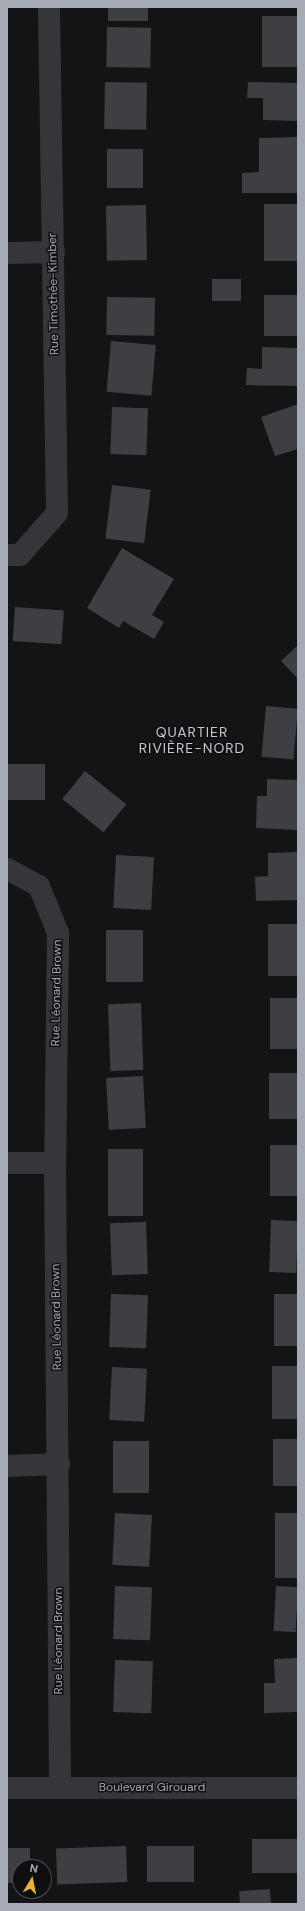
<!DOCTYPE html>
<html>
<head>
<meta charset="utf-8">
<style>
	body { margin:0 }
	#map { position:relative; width:305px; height:1911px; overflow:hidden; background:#141416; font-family:"DM Sans",sans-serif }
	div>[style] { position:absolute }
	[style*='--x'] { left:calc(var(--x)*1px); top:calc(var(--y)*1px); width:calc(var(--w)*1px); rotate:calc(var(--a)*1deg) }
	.building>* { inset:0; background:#3e3f43; transform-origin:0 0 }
	.minor>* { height:22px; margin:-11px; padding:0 11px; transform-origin:11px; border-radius:11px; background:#35363a }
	span { translate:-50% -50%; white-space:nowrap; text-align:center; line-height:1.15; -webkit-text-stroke:3px #0f0f11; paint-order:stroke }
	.street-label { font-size:12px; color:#a6aab5 }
	.quarter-label { font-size:14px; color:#c7cad1; letter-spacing:1px }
	.frame { position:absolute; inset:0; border:8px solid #a6aab5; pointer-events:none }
	.north { position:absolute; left:12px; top:1859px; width:40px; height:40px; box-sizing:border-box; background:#0f0f11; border:1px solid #4b4d53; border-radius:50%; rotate:10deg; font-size:11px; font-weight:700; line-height:16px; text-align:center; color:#a6aab5 }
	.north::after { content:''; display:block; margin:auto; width:14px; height:18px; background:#e8b239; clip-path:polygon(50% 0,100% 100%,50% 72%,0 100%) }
</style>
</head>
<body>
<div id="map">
	<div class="building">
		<div style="left:108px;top:7px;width:40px;height:14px"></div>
		<div style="left:262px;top:16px;width:36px;height:51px"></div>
		<div style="left:107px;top:27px;width:44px;height:40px;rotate:1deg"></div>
		<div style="left:105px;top:82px;width:42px;height:47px;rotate:1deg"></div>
		<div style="clip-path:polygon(248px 82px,298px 83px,298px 121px,263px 120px,263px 98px,247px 98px)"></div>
		<div style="clip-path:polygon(298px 137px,298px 193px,242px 193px,242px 173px,259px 172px,259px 138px)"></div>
		<div style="left:107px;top:149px;width:36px;height:39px"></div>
		<div style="left:264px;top:204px;width:34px;height:57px"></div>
		<div style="left:146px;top:205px;width:55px;height:40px;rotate:89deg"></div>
		<div style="left:212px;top:279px;width:29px;height:22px"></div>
		<div style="left:264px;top:295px;width:34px;height:41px"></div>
		<div style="left:107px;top:297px;width:48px;height:38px;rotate:1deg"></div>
		<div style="left:111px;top:341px;width:45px;height:51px;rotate:5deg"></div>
		<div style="clip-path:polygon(262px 347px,298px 348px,298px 386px,246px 385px,247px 368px,262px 369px)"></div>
		<div style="clip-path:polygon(298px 404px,298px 449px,275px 456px,261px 417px)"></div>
		<div style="left:112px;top:407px;width:36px;height:47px;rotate:2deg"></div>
		<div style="left:112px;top:485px;width:39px;height:54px;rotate:7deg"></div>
		<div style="clip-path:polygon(122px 548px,174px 579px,152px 615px,164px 622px,154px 639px,123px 621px,119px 628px,87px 608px)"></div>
		<div style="left:15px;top:607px;width:49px;height:34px;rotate:4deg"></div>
		<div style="clip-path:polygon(298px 645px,298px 679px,281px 661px)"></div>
		<div style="left:266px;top:706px;width:32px;height:51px;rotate:5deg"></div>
		<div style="left:7px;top:764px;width:38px;height:36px"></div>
		<div style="left:85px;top:771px;width:53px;height:36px;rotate:39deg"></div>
		<div style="clip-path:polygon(267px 779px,298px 780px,298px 830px,256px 828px,257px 796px,267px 796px)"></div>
		<div style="clip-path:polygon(298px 852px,298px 900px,256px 901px,255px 877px,268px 876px,268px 853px)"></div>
		<div style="left:116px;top:855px;width:38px;height:53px;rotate:3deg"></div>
		<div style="left:268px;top:924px;width:30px;height:52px"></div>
		<div style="left:106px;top:930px;width:37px;height:52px"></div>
		<div style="left:270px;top:998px;width:28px;height:51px"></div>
		<div style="left:141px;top:1003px;width:67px;height:33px;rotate:88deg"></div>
		<div style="left:269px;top:1073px;width:29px;height:46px"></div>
		<div style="left:143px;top:1076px;width:52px;height:37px;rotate:87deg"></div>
		<div style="left:270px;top:1145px;width:28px;height:51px"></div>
		<div style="left:108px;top:1149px;width:35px;height:67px"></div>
		<div style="left:271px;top:1220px;width:27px;height:52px;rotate:2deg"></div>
		<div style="left:146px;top:1222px;width:52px;height:36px;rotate:88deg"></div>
		<div style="left:111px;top:1294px;width:37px;height:53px;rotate:2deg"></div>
		<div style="left:274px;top:1294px;width:24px;height:52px"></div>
		<div style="left:272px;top:1366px;width:26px;height:53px"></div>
		<div style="left:112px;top:1367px;width:35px;height:53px;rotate:3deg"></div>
		<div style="left:298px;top:1439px;width:47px;height:25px;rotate:90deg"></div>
		<div style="left:113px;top:1441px;width:36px;height:52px"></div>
		<div style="left:115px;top:1513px;width:37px;height:52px;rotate:3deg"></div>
		<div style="left:275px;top:1513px;width:23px;height:65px"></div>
		<div style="left:115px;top:1586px;width:37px;height:53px;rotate:2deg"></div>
		<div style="left:276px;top:1586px;width:22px;height:45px;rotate:3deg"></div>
		<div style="clip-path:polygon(298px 1658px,298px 1712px,264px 1713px,264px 1683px,275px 1683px,274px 1659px)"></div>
		<div style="left:115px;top:1660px;width:38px;height:52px;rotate:2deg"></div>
		<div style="left:298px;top:1839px;width:34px;height:46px;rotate:90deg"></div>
		<div style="left:126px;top:1846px;width:36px;height:70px;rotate:88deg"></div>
		<div style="left:147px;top:1846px;width:47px;height:36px"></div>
		<div style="clip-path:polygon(7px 1848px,30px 1848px,30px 1867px,20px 1867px,20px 1883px,7px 1883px)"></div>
		<div style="left:270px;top:1889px;width:15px;height:31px;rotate:86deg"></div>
	</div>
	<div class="minor">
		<div style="--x:7;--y:253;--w:47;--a:-1.2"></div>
		<div style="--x:7;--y:555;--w:13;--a:0"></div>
		<div style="--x:20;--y:555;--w:56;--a:-48.6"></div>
		<div style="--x:57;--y:513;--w:506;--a:-90.91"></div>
		<div style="--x:7;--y:869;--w:36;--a:28"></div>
		<div style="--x:39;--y:886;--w:51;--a:68"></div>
		<div style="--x:58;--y:933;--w:230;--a:90.7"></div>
		<div style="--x:55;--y:1163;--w:625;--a:89.54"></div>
		<div style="--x:7;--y:1163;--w:48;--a:0"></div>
		<div style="--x:7;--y:1466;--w:52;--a:-2.2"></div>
		<div style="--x:7;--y:1788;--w:291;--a:0"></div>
	</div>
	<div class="street-label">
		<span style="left:54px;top:294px;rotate:-91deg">Rue Timothée-Kimber</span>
		<span style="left:57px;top:993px;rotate:-89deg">Rue Léonard Brown</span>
		<span style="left:57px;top:1317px;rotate:-91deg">Rue Léonard Brown</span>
		<span style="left:59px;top:1641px;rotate:-90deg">Rue Léonard Brown</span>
		<span style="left:152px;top:1788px">Boulevard Girouard</span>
	</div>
	<div class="quarter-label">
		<span style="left:192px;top:740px">QUARTIER<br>RIVIÈRE-NORD</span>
	</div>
	<div class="frame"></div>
	<div class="north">N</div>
</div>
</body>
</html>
